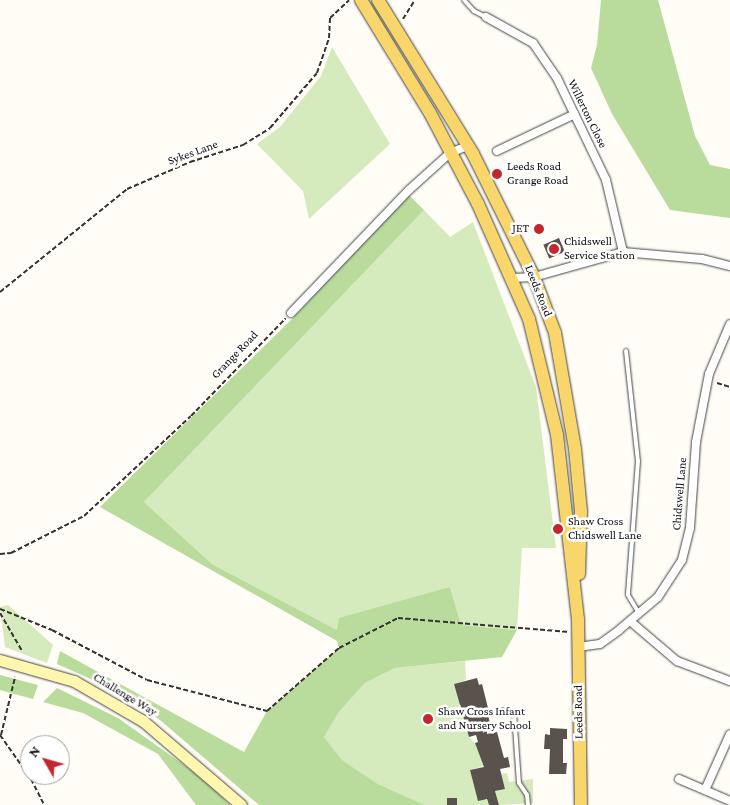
<!DOCTYPE html>
<html>
<head>
<meta charset="utf-8">
<style>
	body { margin:0 }
	#map { position:relative; width:730px; height:805px; overflow:hidden; background:#fffdf5; font-family:"Crimson Pro",serif }
	div>[style] { position:absolute }
	[style*='--x'] { left:calc(var(--x)*1px); top:calc(var(--y)*1px); width:calc(var(--w)*1px); rotate:calc(var(--a)*1deg) }
	.green>* { inset:0; background:#d5ebbd }
	.forest>* { inset:0; background:#b9dc9c }
	.building>* { inset:0; background:#5a524d; transform-origin:0 0 }
	.path>* { height:2px; margin-top:-1px; transform-origin:0; background:repeating-linear-gradient(90deg,#333 0 5px,transparent 0 7.5px) }
	.roads { filter:drop-shadow(0 0 1px #444) drop-shadow(0 0 1px #444) }
	.service>* { height:4px; margin:-2px; padding:0 2px; transform-origin:2px; border-radius:2px; background:#fff }
	.minor>* { height:8px; margin:-4px; padding:0 4px; transform-origin:4px; border-radius:4px; background:#fff }
	.secondary>* { height:11px; margin:-5.5px; padding:0 5.5px; transform-origin:5.5px; border-radius:5.5px; background:#fff6b0 }
	.primary>* { height:12px; margin:-6px; padding:0 6px; transform-origin:6px; border-radius:6px; background:#f9d66b }
	.dots>* { width:14px; height:14px; translate:-50% -50%; box-sizing:border-box; border:2px solid #fff; border-radius:50% }
	span { translate:-50% -50%; white-space:nowrap; text-align:center; line-height:1.15; -webkit-text-stroke:5px #fff; paint-order:stroke }
	.street-label { font-size:12px; color:#111 }
	.poi-label { font-size:12px; color:#111 }
	.left { translate:0 -50%; text-align:left }
	.right { translate:-100% -50%; text-align:right }
	.north { position:absolute; left:20px; top:735px; width:50px; height:50px; box-sizing:border-box; background:#fff; border:1px solid #a0a0a0; border-radius:50%; rotate:308deg; font-size:14px; font-weight:700; line-height:20px; text-align:center; color:#111 }
	.north::after { content:''; display:block; margin:auto; width:18px; height:22px; background:#c4262e; clip-path:polygon(50% 0,100% 100%,50% 72%,0 100%) }
</style>
</head>
<body>
<div id="map">
	<div class="green">
		<div style="clip-path:polygon(332px 47px,390px 144px,309px 219px,303px 191px,257px 144px,280px 127px,321px 76px)"></div>
		<div style="clip-path:polygon(424px 210px,450px 237px,473px 222px,536px 387px,556px 548px,522px 548px,517px 630px,461px 625px,450px 587px,337px 630px,212px 564px,144px 502px)"></div>
		<div style="clip-path:polygon(8px 605px,53px 645px,47px 663px,5px 647px,0 607px)"></div>
		<div style="clip-path:polygon(465px 661px,466px 680px,454px 684px,469px 737px,475px 743px,484px 766px,470px 770px,489px 805px,425px 805px,378px 784px,342px 760px,324px 737px,339px 712px,365px 683px,395px 668px)"></div>
		<div style="clip-path:polygon(507px 773px,509px 782px,533px 779px,533px 803px,499px 805px,495px 791px,505px 789px,501px 774px)"></div>
	</div>
	<div class="forest">
		<div style="clip-path:polygon(601px 0,658px 0,695px 136px,710px 165px,730px 169px,730px 218px,670px 210px,612px 114px,591px 68px,597px 45px)"></div>
		<div style="clip-path:polygon(409px 195px,424px 210px,144px 502px,212px 564px,337px 630px,339px 618px,450px 587px,461px 625px,517px 630px,502px 657px,395px 668px,365px 683px,339px 712px,324px 737px,342px 760px,378px 784px,425px 805px,259px 805px,160px 720px,120px 692px,57px 664px,60px 651px,244px 752px,267px 711px,339px 648px,337px 641px,100px 507px,293px 318px)"></div>
		<div style="clip-path:polygon(0 675px,38px 685px,33px 699px,0 690px)"></div>
		<div style="clip-path:polygon(57px 688px,118px 718px,205px 780px,230px 805px,196px 805px,158px 754px,83px 713px,43px 702px)"></div>
	</div>
	<div class="building">
		<div style="left:559px;top:238px;width:15px;height:17px;rotate:67deg"></div>
		<div style="clip-path:polygon(477px 678px,479px 685px,482px 684px,489px 712px,487px 712px,492px 730px,487px 731px,487px 734px,497px 732px,504px 758px,508px 757px,510px 767px,500px 769px,505px 789px,495px 791px,499px 805px,489px 805px,487px 799px,478px 801px,470px 770px,484px 767px,475px 743px,478px 742px,476px 735px,469px 737px,454px 684px)"></div>
		<div style="left:499px;top:707px;width:7px;height:10px"></div>
		<div style="clip-path:polygon(550px 728px,567px 729px,567px 739px,563px 739px,563px 763px,567px 763px,566px 774px,549px 774px,550px 749px,544px 749px,545px 734px,550px 735px)"></div>
		<div style="left:447px;top:798px;width:10px;height:7px"></div>
	</div>
	<div class="path">
		<div style="--x:403;--y:19;--w:22;--a:-58"></div>
		<div style="--x:0;--y:292;--w:164;--a:-39"></div>
		<div style="--x:127;--y:189;--w:69;--a:-23.2"></div>
		<div style="--x:190;--y:162;--w:56;--a:-17.8"></div>
		<div style="--x:243;--y:145;--w:32;--a:-32"></div>
		<div style="--x:270;--y:128;--w:72;--a:-49.5"></div>
		<div style="--x:317;--y:73;--w:37;--a:-71"></div>
		<div style="--x:329;--y:38;--w:20;--a:-87"></div>
		<div style="--x:330;--y:18;--w:26;--a:-43"></div>
		<div style="--x:717;--y:383;--w:14;--a:17"></div>
		<div style="--x:0;--y:554;--w:11;--a:-5"></div>
		<div style="--x:11;--y:553;--w:82;--a:-26.9"></div>
		<div style="--x:84;--y:516;--w:146;--a:-43.1"></div>
		<div style="--x:191;--y:416;--w:136;--a:-45.9"></div>
		<div style="--x:0;--y:609;--w:56;--a:22"></div>
		<div style="--x:52;--y:630;--w:107;--a:27.8"></div>
		<div style="--x:147;--y:680;--w:124;--a:14.5"></div>
		<div style="--x:267;--y:711;--w:96;--a:-41.2"></div>
		<div style="--x:339;--y:648;--w:66;--a:-27"></div>
		<div style="--x:398;--y:618;--w:172;--a:4.7"></div>
		<div style="--x:0;--y:613;--w:44;--a:59.9"></div>
		<div style="--x:0;--y:735;--w:54;--a:54.8"></div>
		<div style="--x:31;--y:779;--w:29;--a:63"></div>
		<div style="--x:1;--y:735;--w:60;--a:-76.4"></div>
	</div>
	<div class="roads">
		<div class="service">
			<div style="--x:464;--y:0;--w:15;--a:48"></div>
			<div style="--x:474;--y:11;--w:13;--a:27"></div>
			<div style="--x:626;--y:351;--w:111;--a:83.8"></div>
			<div style="--x:638;--y:461;--w:134;--a:94.3"></div>
			<div style="--x:628;--y:595;--w:21;--a:59"></div>
			<div style="--x:514;--y:712;--w:71;--a:86"></div>
			<div style="--x:519;--y:783;--w:14;--a:56"></div>
			<div style="--x:527;--y:795;--w:10;--a:84"></div>
		</div>
		<div class="minor">
			<div style="--x:486;--y:17;--w:54;--a:29"></div>
			<div style="--x:533;--y:43;--w:42;--a:55.6"></div>
			<div style="--x:557;--y:78;--w:113;--a:64.3"></div>
			<div style="--x:606;--y:180;--w:74;--a:76.7"></div>
			<div style="--x:497;--y:151;--w:86;--a:-25.4"></div>
			<div style="--x:513;--y:278;--w:21;--a:-3"></div>
			<div style="--x:534;--y:277;--w:92;--a:-15.7"></div>
			<div style="--x:623;--y:252;--w:79;--a:5.1"></div>
			<div style="--x:702;--y:259;--w:29;--a:14"></div>
			<div style="--x:291;--y:313;--w:170;--a:-46.2"></div>
			<div style="--x:409;--y:190;--w:55;--a:-42.1"></div>
			<div style="--x:450;--y:153;--w:18;--a:-22"></div>
			<div style="--x:630;--y:621;--w:62;--a:40.4"></div>
			<div style="--x:677;--y:661;--w:57;--a:20.7"></div>
			<div style="--x:578;--y:647;--w:22;--a:-8"></div>
			<div style="--x:600;--y:644;--w:24;--a:-36"></div>
			<div style="--x:619;--y:630;--w:51;--a:-40.2"></div>
			<div style="--x:658;--y:597;--w:44;--a:-57"></div>
			<div style="--x:682;--y:560;--w:33;--a:-76"></div>
			<div style="--x:690;--y:528;--w:86;--a:-86"></div>
			<div style="--x:696;--y:442;--w:69;--a:-79.2"></div>
			<div style="--x:709;--y:374;--w:54;--a:-67.2"></div>
			<div style="--x:679;--y:779;--w:56;--a:23.3"></div>
			<div style="--x:705;--y:790;--w:61;--a:-65.9"></div>
		</div>
		<div class="secondary">
			<div style="--x:0;--y:660;--w:77;--a:15.8"></div>
			<div style="--x:74;--y:681;--w:80;--a:30.1"></div>
			<div style="--x:143;--y:721;--w:129;--a:40.6"></div>
		</div>
		<div class="primary">
			<div style="--x:361;--y:0;--w:132;--a:58.6"></div>
			<div style="--x:430;--y:113;--w:103;--a:62.2"></div>
			<div style="--x:478;--y:204;--w:126;--a:66.1"></div>
			<div style="--x:529;--y:319;--w:119;--a:76.4"></div>
			<div style="--x:557;--y:435;--w:185;--a:83.5"></div>
			<div style="--x:578;--y:619;--w:186;--a:89.1"></div>
			<div style="--x:378;--y:0;--w:181;--a:58.3"></div>
			<div style="--x:473;--y:154;--w:137;--a:63.6"></div>
			<div style="--x:534;--y:277;--w:60;--a:69.4"></div>
			<div style="--x:555;--y:333;--w:118;--a:80.2"></div>
			<div style="--x:575;--y:449;--w:62;--a:84.5"></div>
			<div style="--x:581;--y:511;--w:63;--a:91.8"></div>
		</div>
	</div>
	<div class="dots">
		<div style="left:497px;top:174px;background:#c4262e"></div>
		<div style="left:539px;top:229px;background:#c4262e"></div>
		<div style="left:554px;top:249px;background:#c4262e"></div>
		<div style="left:558px;top:529px;background:#c4262e"></div>
		<div style="left:428px;top:719px;background:#c4262e"></div>
	</div>
	<div class="street-label">
		<span style="left:587px;top:114px;rotate:64deg">Willerton Close</span>
		<span style="left:193px;top:153px;rotate:-20deg">Sykes Lane</span>
		<span style="left:538px;top:291px;rotate:68deg">Leeds Road</span>
		<span style="left:235px;top:355px;rotate:-46deg">Grange Road</span>
		<span style="left:680px;top:494px;rotate:-85deg">Chidswell Lane</span>
		<span style="left:125px;top:695px;rotate:31deg">Challenge Way</span>
		<span style="left:579px;top:712px;rotate:-91deg">Leeds Road</span>
	</div>
	<div class="poi-label">
		<span class="left" style="left:507px;top:174px">Leeds Road<br>Grange Road</span>
		<span class="right" style="left:529px;top:229px">JET</span>
		<span class="left" style="left:564px;top:249px">Chidswell<br>Service Station</span>
		<span class="left" style="left:568px;top:529px">Shaw Cross<br>Chidswell Lane</span>
		<span class="left" style="left:438px;top:719px">Shaw Cross Infant<br>and Nursery School</span>
	</div>
	<div class="north">N</div>
</div>
</body>
</html>
